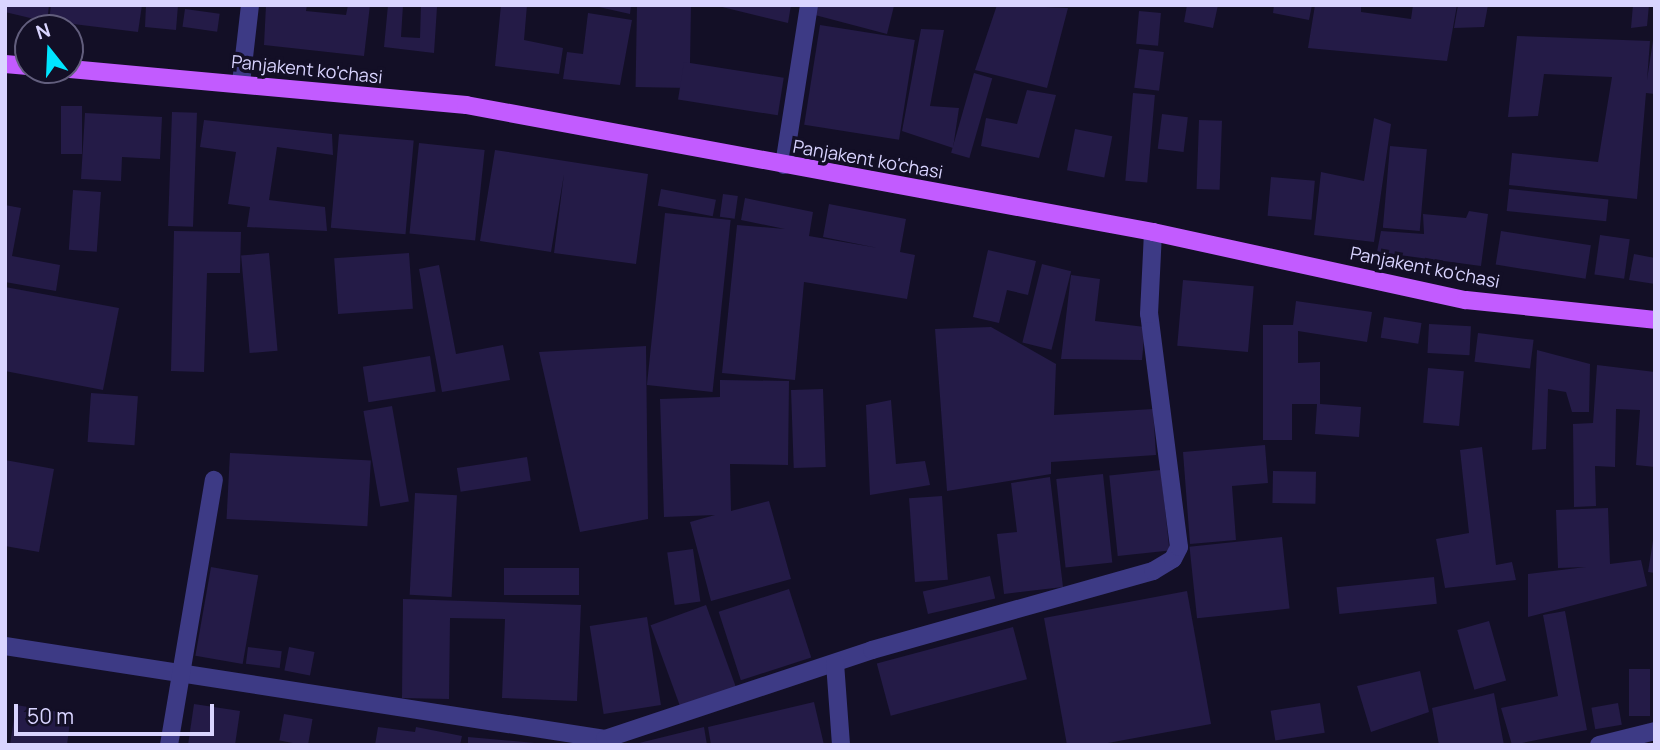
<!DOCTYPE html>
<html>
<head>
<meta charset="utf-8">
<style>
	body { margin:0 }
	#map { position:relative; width:1660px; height:750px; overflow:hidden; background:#130f26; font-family:Manrope,sans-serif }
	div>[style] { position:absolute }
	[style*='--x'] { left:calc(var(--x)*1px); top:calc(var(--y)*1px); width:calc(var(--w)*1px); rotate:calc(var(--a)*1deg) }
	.building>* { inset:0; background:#241b47; transform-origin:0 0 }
	.street>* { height:18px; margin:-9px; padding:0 9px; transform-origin:9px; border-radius:9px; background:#3d3a85 }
	.primary>* { height:18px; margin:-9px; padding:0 9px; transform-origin:9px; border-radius:9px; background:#c25bff }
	span { translate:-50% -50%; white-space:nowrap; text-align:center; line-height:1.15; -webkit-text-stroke:7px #130f26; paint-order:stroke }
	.street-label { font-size:18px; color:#d9d4ff }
	.frame { position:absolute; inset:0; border:7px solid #d9d4ff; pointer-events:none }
	.north { position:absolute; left:14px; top:14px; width:70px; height:70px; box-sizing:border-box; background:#130f26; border:2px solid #625e7d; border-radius:50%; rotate:342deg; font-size:19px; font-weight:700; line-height:28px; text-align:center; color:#d9d4ff }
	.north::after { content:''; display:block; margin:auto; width:24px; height:32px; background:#00e5ff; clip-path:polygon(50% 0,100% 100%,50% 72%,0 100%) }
	.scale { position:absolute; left:14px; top:704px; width:200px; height:32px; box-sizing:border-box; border:4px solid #d9d4ff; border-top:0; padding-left:9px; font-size:21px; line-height:24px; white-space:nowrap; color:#d9d4ff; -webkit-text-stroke:5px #130f26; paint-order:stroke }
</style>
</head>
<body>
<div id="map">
	<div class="building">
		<div style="clip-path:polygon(5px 5px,49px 5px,47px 22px,5px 12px)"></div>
		<div style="clip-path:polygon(51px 5px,142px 5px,138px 32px,49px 21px)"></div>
		<div style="clip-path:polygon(146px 5px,178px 5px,176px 30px,145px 27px)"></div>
		<div style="clip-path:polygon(266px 5px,307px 5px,306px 11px,346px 15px,348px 5px,370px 5px,364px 56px,264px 45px)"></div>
		<div style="clip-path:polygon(388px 5px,403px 5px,401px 37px,420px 38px,421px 5px,437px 7px,434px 53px,384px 47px)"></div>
		<div style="clip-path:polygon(501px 5px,527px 5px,524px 40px,563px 48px,559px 74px,495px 66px)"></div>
		<div style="clip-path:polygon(590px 5px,631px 5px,630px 14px)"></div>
		<div style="left:637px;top:5px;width:54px;height:82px;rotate:1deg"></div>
		<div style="clip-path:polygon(714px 5px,791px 5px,788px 23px)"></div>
		<div style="clip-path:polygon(817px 5px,894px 6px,887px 34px,815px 15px)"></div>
		<div style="clip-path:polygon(997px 5px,1068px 8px,1047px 88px,975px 70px)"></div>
		<div style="clip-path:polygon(1187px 5px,1218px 5px,1213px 28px,1184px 22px)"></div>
		<div style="clip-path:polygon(1274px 5px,1312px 5px,1309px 20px,1273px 13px)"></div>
		<div style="clip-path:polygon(1315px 5px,1361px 5px,1361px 12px,1411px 19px,1413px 5px,1457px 5px,1447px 61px,1308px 48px)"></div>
		<div style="clip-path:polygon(1458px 5px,1488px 5px,1484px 27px,1454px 28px)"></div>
		<div style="clip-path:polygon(1633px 5px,1649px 5px,1647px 26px,1631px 28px)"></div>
		<div style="left:185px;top:9px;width:35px;height:18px;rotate:8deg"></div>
		<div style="left:1139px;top:11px;width:22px;height:33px;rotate:5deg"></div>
		<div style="clip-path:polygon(588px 13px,632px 20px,620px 85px,563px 79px,567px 52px,583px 54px)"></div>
		<div style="left:820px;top:25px;width:96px;height:101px;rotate:9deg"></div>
		<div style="clip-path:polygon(1655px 27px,1655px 94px,1646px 93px,1637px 199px,1509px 185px,1512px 153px,1598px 162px,1612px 77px,1544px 74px,1538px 116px,1508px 117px,1517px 36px,1650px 41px,1647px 80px)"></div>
		<div style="clip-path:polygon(921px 29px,944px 30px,930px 106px,959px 108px,953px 148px,902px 131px)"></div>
		<div style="left:1139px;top:49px;width:25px;height:39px;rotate:7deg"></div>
		<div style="left:684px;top:62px;width:101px;height:38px;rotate:9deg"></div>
		<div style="left:974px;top:73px;width:19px;height:83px;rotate:16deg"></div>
		<div style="clip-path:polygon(1027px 90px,1056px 95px,1039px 158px,981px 146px,986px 118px,1017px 124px)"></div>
		<div style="left:1133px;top:93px;width:22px;height:88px;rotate:5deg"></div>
		<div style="left:61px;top:106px;width:21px;height:48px"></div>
		<div style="left:172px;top:112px;width:25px;height:114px;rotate:2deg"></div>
		<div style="clip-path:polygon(85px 113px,162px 117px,160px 159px,122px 157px,121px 181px,81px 179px)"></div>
		<div style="left:1162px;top:114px;width:26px;height:35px;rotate:7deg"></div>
		<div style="clip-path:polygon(1374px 118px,1391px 124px,1374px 242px,1314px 235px,1321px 172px,1364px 181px)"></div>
		<div style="clip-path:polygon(204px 120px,332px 134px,333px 155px,277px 147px,269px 200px,325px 207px,327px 231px,247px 227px,250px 207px,228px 204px,236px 152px,200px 147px)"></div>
		<div style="left:1199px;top:120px;width:23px;height:69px;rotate:2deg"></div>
		<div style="left:1075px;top:129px;width:38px;height:42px;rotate:11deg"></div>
		<div style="left:339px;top:134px;width:75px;height:94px;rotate:5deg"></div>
		<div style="left:419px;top:143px;width:66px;height:91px;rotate:6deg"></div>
		<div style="left:1390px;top:146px;width:37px;height:82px;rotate:5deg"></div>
		<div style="clip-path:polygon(495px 150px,648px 174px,636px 264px,554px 253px,564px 174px,551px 252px,480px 241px)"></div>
		<div style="left:1271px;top:177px;width:44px;height:39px;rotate:5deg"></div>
		<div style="left:661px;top:189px;width:56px;height:17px;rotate:11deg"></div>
		<div style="left:1509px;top:189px;width:100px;height:22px;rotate:6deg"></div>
		<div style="left:73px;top:190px;width:28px;height:60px;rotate:4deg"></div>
		<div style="left:723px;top:194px;width:15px;height:23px;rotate:8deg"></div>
		<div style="clip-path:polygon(745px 198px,813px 212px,809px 236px,878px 248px,823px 237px,829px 204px,906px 219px,900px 252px,915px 255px,907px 299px,804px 282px,795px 380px,722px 373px,737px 225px,785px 229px,741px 220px)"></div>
		<div style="clip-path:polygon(5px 205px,21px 208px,12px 256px,60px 265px,56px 291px,5px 282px)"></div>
		<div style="clip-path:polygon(1469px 211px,1488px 214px,1481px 266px,1377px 252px,1381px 231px,1424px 234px,1423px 214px,1466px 218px)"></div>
		<div style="left:665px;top:213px;width:66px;height:173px;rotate:6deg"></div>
		<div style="clip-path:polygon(174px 231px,241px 232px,240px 273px,207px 273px,204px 372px,171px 371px)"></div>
		<div style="left:1501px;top:231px;width:91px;height:34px;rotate:9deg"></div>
		<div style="left:1600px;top:235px;width:30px;height:40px;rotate:8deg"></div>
		<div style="clip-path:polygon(988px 250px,1036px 261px,1028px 295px,1007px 290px,999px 323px,973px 317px)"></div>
		<div style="left:269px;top:253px;width:98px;height:28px;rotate:85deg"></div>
		<div style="left:409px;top:253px;width:56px;height:75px;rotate:86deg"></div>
		<div style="clip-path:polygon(1634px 254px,1655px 258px,1655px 284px,1629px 280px)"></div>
		<div style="left:1042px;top:264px;width:30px;height:81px;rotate:14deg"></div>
		<div style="clip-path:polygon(439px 265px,456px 354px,503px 345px,510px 380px,442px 392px,419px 269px)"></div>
		<div style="clip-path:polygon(1071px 275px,1100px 279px,1095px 321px,1145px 327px,1142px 360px,1061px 359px)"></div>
		<div style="left:1183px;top:280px;width:71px;height:66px;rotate:5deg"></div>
		<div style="clip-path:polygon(5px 287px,119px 308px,103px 390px,5px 371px)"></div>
		<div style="clip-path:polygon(1296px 301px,1372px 312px,1367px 342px,1298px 331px,1298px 363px,1320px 362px,1320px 404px,1361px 407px,1359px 437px,1315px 434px,1317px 404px,1292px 404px,1292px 440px,1263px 440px,1263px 325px,1293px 325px)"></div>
		<div style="left:1384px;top:317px;width:38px;height:21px;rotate:9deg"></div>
		<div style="left:1429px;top:324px;width:42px;height:29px;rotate:3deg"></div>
		<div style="clip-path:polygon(991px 327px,1056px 364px,1054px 415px,1153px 409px,1156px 455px,1051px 462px,1051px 474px,947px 491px,935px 329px)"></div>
		<div style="left:1478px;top:333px;width:56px;height:29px;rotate:7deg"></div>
		<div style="clip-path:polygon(646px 346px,648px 519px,580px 532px,539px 352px)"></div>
		<div style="clip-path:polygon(1537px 350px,1590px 364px,1589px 412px,1572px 412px,1566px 392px,1548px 389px,1546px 449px,1532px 450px)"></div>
		<div style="left:430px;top:356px;width:36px;height:68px;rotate:81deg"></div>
		<div style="clip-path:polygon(1597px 365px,1655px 372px,1655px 467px,1636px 465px,1640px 410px,1616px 409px,1615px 467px,1595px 466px,1596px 506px,1574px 507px,1573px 424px,1593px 423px)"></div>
		<div style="left:1428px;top:368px;width:36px;height:55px;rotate:5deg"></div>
		<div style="clip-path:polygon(720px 380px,789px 381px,788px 465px,730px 464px,731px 511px,769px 501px,791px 579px,711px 601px,690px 522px,715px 515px,664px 517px,660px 399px,720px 397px)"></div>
		<div style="left:823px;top:389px;width:78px;height:32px;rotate:88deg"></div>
		<div style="left:91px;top:393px;width:47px;height:49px;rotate:4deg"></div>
		<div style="clip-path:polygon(891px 400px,896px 464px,925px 461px,930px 485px,870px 495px,866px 405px)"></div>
		<div style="left:392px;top:406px;width:97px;height:29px;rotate:80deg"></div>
		<div style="clip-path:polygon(1265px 445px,1268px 483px,1232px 486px,1236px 540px,1190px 544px,1183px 452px)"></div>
		<div style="clip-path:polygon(1482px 447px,1496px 565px,1512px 562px,1516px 580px,1445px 588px,1436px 539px,1469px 533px,1460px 450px)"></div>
		<div style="left:230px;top:453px;width:141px;height:66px;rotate:3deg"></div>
		<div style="left:527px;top:457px;width:24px;height:71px;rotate:81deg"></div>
		<div style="clip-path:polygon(5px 460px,54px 469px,39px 552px,5px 546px)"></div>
		<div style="left:1161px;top:470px;width:81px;height:52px;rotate:84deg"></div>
		<div style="left:1273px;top:471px;width:43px;height:32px;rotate:1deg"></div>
		<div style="left:1103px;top:474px;width:89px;height:47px;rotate:84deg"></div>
		<div style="clip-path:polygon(1050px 477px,1063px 587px,1004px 594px,997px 534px,1017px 532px,1011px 483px)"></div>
		<div style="left:415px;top:493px;width:42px;height:102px;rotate:3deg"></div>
		<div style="left:942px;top:496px;width:84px;height:33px;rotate:86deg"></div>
		<div style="clip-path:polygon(1608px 508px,1610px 564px,1641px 560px,1647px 586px,1528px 617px,1528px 574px,1586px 567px,1558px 568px,1556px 510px)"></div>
		<div style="clip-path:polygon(1655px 528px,1655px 573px,1648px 572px)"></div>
		<div style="left:1282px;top:537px;width:72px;height:93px;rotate:84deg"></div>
		<div style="left:693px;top:549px;width:53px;height:26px;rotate:82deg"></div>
		<div style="left:211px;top:567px;width:48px;height:90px;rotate:10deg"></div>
		<div style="left:579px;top:568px;width:27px;height:75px;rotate:90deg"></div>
		<div style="left:990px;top:576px;width:23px;height:69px;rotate:77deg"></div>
		<div style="left:1434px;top:577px;width:27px;height:98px;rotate:84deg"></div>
		<div style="left:789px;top:589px;width:72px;height:74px;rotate:72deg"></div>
		<div style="clip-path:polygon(1187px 591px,1211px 724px,1097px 745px,1067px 745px,1044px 618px)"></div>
		<div style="clip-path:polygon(403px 599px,581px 605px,577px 701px,502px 698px,505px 619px,450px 618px,449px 699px,402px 698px)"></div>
		<div style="left:706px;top:605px;width:90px;height:59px;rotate:70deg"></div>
		<div style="clip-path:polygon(1565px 611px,1587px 730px,1512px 745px,1501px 708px,1558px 696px,1543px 615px)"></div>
		<div style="left:647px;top:617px;width:89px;height:58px;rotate:81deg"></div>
		<div style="left:1489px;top:621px;width:62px;height:33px;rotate:74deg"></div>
		<div style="left:1013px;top:627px;width:54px;height:141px;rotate:75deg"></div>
		<div style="left:248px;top:647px;width:34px;height:17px;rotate:7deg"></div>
		<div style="left:289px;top:647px;width:26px;height:24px;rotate:11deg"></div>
		<div style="left:1629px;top:669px;width:21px;height:47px"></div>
		<div style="clip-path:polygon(1420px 671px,1429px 712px,1371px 732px,1357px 686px)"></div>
		<div style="clip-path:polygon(1494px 693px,1504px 745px,1439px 745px,1432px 708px)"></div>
		<div style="clip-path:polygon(814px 702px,824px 745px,711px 745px,708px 727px)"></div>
		<div style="left:1320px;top:703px;width:30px;height:50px;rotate:81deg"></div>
		<div style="left:1618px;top:703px;width:22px;height:27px;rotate:80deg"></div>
		<div style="clip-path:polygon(194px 704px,240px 711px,235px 745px,188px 745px)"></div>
		<div style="clip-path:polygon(16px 705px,71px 714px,67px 745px,10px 745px)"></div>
		<div style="left:284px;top:714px;width:29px;height:27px;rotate:10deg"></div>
		<div style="clip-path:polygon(378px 727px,415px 732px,416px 727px,462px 736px,460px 745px,375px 745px)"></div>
		<div style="clip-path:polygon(704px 727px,707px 745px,635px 745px,635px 744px)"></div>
		<div style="clip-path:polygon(468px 737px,535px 743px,535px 745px,468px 745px)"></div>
	</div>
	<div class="street">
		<div style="--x:241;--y:83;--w:79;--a:-83.4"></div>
		<div style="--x:784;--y:165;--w:162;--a:-81.1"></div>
		<div style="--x:5;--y:646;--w:607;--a:8.81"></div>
		<div style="--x:605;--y:739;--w:281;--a:-18.4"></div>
		<div style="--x:872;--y:650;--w:292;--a:-15.7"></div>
		<div style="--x:1153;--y:571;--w:23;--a:-31"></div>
		<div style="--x:1173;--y:559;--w:13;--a:-63"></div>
		<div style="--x:1179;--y:547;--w:235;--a:-97.3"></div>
		<div style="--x:1149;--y:314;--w:82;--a:-87.2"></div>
		<div style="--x:835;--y:663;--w:82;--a:85.8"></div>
		<div style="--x:169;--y:745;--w:269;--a:-80.4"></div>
		<div style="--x:1599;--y:745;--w:58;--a:-14"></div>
	</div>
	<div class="primary">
		<div style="--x:5;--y:64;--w:23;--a:5"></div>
		<div style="--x:70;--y:69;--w:398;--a:5.2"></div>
		<div style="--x:466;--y:105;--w:699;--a:10.47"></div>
		<div style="--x:1153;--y:232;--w:320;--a:12.3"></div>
		<div style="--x:1466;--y:300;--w:190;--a:6"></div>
	</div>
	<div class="street-label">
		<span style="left:307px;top:69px;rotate:6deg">Panjakent ko'chasi</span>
		<span style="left:868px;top:159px;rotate:10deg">Panjakent ko'chasi</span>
		<span style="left:1425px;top:267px;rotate:11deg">Panjakent ko'chasi</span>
	</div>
	<div class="frame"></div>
	<div class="north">N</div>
	<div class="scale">50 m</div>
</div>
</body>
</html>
